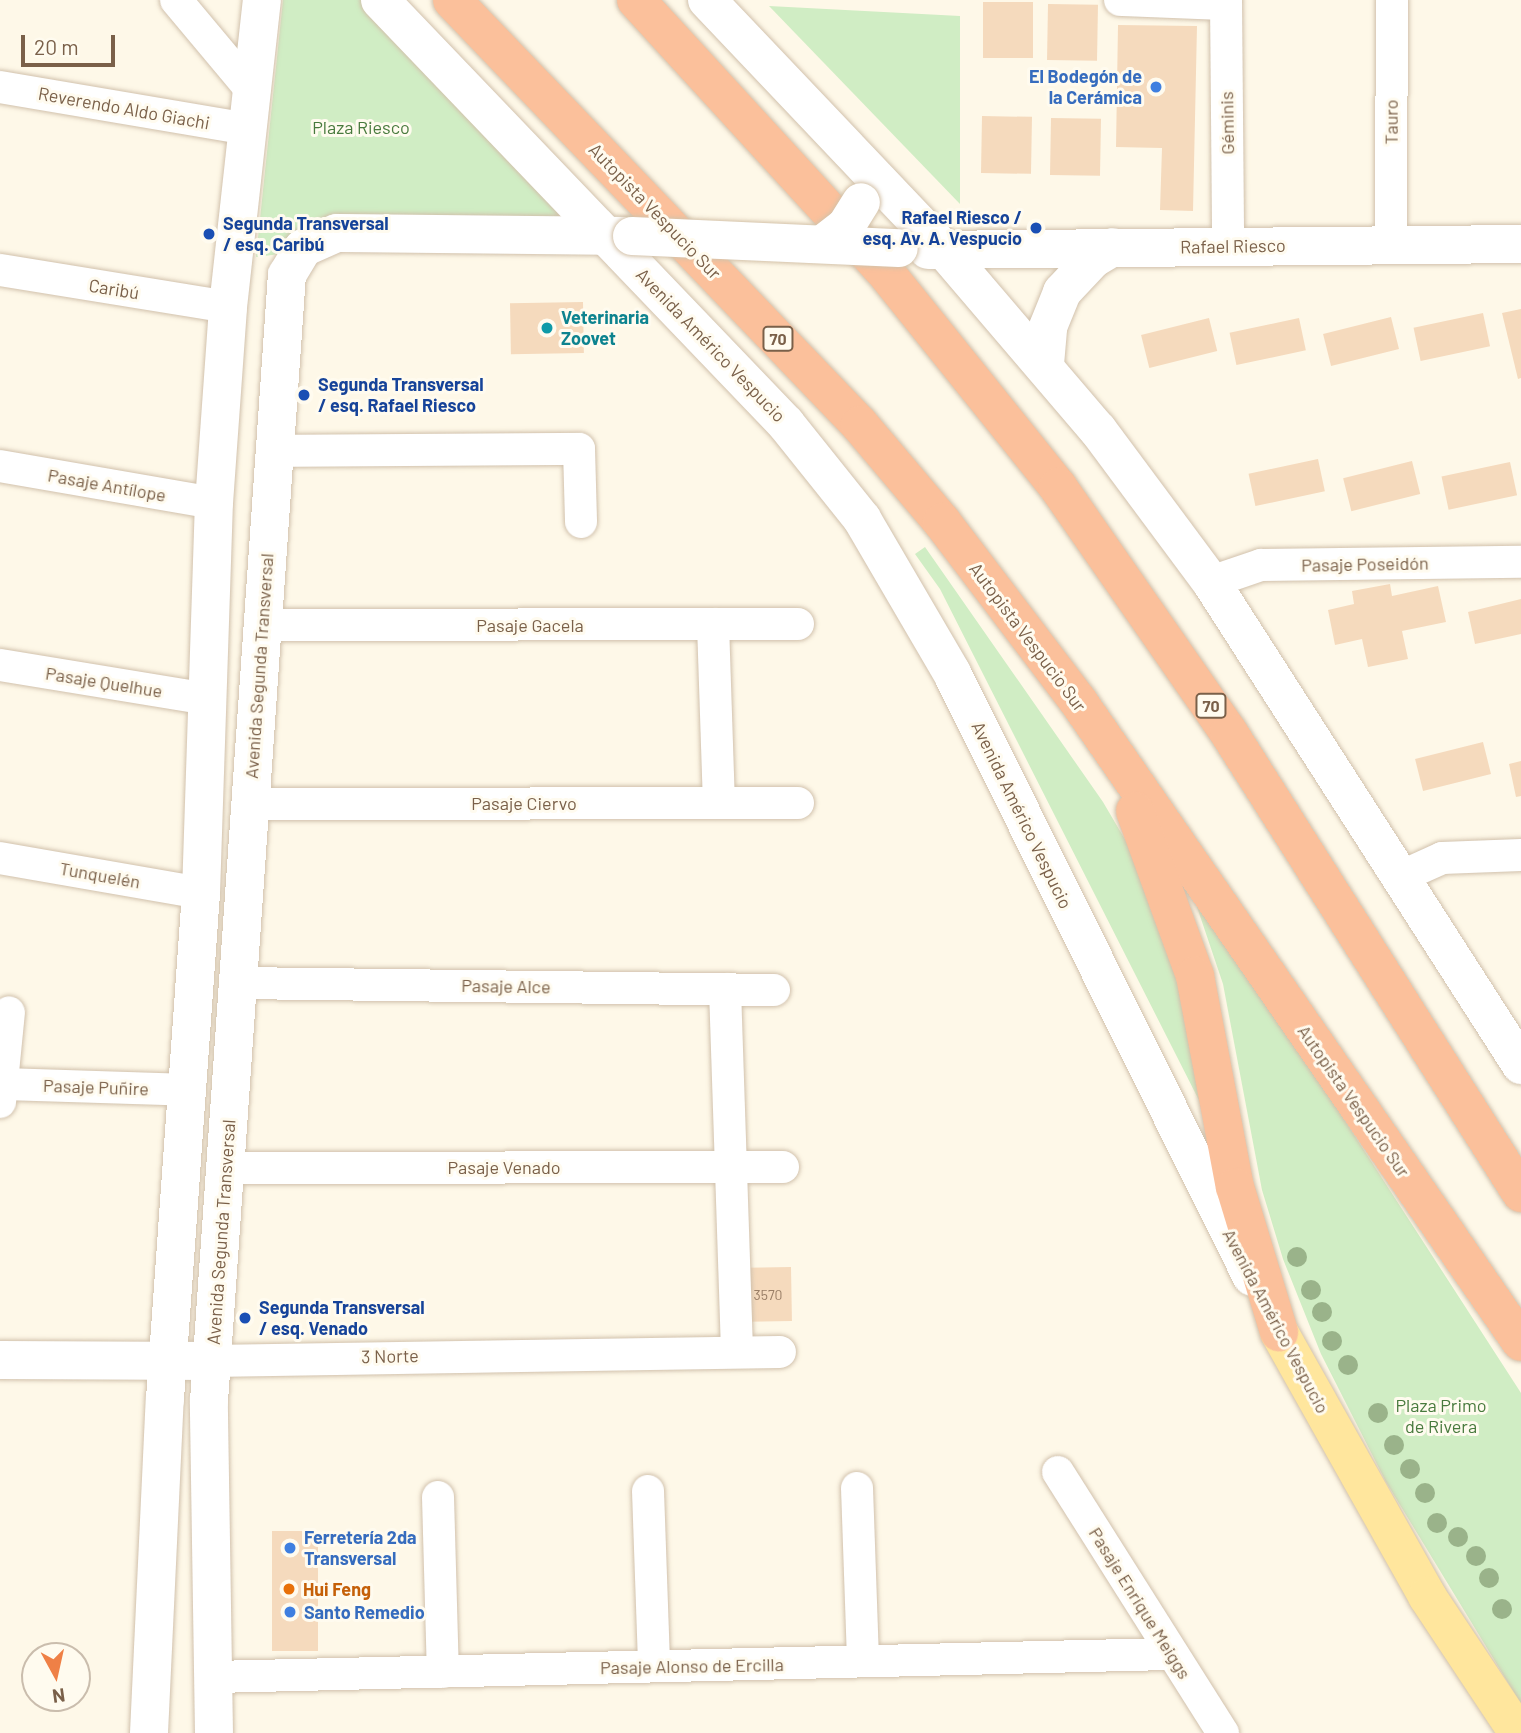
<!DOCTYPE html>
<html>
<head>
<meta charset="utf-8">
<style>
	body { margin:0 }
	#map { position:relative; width:1521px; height:1733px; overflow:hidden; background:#fef8e8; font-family:Barlow,sans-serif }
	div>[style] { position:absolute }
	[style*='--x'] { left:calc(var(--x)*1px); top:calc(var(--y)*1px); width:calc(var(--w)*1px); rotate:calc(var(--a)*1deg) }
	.green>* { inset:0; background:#d0edc4 }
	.building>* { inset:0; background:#f5dabd; transform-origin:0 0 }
	.roads { filter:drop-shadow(0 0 2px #d1c1ac) drop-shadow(0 0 2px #d1c1ac) }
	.minor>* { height:32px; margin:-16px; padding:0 16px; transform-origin:16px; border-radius:16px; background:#fff }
	.tertiary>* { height:38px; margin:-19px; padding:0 19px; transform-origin:19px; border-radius:19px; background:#fff }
	.secondary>* { height:38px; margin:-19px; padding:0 19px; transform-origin:19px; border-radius:19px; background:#fff }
	.primary>* { height:38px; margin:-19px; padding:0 19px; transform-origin:19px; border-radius:19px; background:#ffe69d }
	.motorway>* { height:38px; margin:-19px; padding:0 19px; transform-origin:19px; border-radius:19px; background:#fbc09b }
	.bridges { filter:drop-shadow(0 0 2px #d4c2a9) drop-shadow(0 0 2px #d4c2a9) }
	.secondary-bridge>* { height:38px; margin:-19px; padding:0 19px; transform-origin:19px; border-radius:19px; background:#fff }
	.trees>* { width:20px; height:20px; margin:-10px; border-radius:50%; background:#9ab38a }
	.dots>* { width:19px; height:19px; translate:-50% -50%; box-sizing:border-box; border:4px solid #fffbef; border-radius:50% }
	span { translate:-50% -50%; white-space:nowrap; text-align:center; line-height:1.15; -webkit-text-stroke:6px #fffbef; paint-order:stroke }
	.number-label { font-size:14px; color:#997e66 }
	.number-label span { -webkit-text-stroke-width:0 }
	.shield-label span { padding:2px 5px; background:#fffbef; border:2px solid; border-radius:5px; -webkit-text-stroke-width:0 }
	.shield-label { font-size:16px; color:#7a6049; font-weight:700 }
	.shop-label { font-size:18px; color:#366cbe; font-weight:700 }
	.right { translate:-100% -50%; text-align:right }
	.left { translate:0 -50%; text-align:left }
	.street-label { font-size:18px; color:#7a6049 }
	.park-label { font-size:18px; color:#487a3d }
	.transit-label { font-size:18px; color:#164399; font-weight:700 }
	.culture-label { font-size:18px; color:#0d838f; font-weight:700 }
	.food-label { font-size:18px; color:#c56008; font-weight:700 }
	.north { position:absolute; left:21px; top:1642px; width:70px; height:70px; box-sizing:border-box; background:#fffbef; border:2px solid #cabdad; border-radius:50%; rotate:172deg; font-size:19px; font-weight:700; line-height:28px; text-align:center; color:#7a6049 }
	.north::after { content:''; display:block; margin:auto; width:24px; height:32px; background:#ef8046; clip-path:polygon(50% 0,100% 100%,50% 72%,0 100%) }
	.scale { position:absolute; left:21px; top:35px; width:94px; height:32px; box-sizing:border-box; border:4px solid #7a6049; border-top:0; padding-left:9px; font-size:21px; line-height:24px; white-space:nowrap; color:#7a6049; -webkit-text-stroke:5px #fffbef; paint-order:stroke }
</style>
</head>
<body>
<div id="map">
	<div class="green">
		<div style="clip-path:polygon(283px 0,365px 0,572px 217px,256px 257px)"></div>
		<div style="clip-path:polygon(769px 6px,960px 16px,960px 204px)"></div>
		<div style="clip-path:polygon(925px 547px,1103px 802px,1140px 865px,1171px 933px,1211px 1124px,940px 589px,915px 554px)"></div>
		<div style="clip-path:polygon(1197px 907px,1208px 909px,1521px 1393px,1521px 1704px,1386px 1482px,1321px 1354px,1283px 1259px,1262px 1190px,1223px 984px)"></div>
	</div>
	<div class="building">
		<div style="left:983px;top:2px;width:50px;height:56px"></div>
		<div style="left:1048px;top:4px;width:50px;height:56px;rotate:1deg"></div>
		<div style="clip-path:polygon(1118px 25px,1197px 26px,1193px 211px,1160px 210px,1162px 148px,1116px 147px)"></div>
		<div style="left:982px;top:116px;width:50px;height:57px;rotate:1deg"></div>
		<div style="left:1051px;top:118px;width:50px;height:57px;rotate:1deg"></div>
		<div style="left:583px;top:302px;width:51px;height:73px;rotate:89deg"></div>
		<div style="clip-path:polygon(1521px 309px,1521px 378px,1518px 379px,1502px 313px)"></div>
		<div style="left:1483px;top:313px;width:34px;height:71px;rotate:78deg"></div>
		<div style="left:1391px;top:317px;width:33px;height:70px;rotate:76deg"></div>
		<div style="left:1209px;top:318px;width:34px;height:70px;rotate:76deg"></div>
		<div style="left:1299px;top:318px;width:33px;height:71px;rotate:78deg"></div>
		<div style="left:1318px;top:459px;width:33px;height:71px;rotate:78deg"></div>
		<div style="left:1412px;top:461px;width:34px;height:71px;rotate:76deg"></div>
		<div style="left:1510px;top:462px;width:34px;height:70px;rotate:78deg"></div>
		<div style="clip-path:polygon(1390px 584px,1392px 596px,1438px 586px,1446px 622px,1402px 631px,1408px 659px,1368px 667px,1362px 639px,1335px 645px,1328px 610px,1354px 604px,1352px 591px)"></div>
		<div style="clip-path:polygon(1521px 599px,1521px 634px,1475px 644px,1468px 612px)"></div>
		<div style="left:1483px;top:742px;width:33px;height:70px;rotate:76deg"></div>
		<div style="clip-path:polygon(1521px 761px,1521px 796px,1516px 797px,1509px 764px)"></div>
		<div style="left:791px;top:1267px;width:54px;height:47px;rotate:89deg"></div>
		<div style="left:272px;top:1531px;width:46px;height:120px"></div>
	</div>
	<div class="roads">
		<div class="minor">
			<div style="--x:176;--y:0;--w:119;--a:50.1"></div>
			<div style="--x:1120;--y:0;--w:106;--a:2.2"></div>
			<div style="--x:1226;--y:0;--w:246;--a:89.5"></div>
			<div style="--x:0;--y:87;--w:252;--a:9.6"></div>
			<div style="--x:1391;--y:244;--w:244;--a:-89.8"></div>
			<div style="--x:0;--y:270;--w:231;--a:9.2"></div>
			<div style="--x:274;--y:451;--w:305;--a:-0.4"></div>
			<div style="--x:579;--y:449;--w:73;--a:88.4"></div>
			<div style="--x:0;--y:466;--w:217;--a:9.8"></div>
			<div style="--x:1211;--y:582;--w:53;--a:-18.8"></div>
			<div style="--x:1261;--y:565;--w:260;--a:-0.7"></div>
			<div style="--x:713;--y:624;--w:179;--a:88.1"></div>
			<div style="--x:262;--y:625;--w:536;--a:-0.11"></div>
			<div style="--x:0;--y:665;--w:210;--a:9.3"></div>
			<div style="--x:250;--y:804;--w:548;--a:-0.1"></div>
			<div style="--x:0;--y:858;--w:204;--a:9.9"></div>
			<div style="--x:1400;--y:877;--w:46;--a:-24.3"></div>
			<div style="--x:1442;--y:858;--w:79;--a:-2.2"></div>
			<div style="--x:238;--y:983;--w:536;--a:0.75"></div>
			<div style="--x:725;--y:989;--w:363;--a:88.1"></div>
			<div style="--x:2;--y:1084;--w:187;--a:1.8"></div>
			<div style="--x:0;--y:1102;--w:90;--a:-84.3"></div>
			<div style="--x:225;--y:1168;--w:558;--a:-0.1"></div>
			<div style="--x:211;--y:1361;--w:569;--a:-0.91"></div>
			<div style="--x:1058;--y:1472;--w:309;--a:57.7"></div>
			<div style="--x:857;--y:1488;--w:173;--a:88"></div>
			<div style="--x:648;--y:1491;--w:175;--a:88"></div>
			<div style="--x:438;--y:1497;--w:175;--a:88.4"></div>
			<div style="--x:214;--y:1677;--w:957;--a:-1.38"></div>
		</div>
		<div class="tertiary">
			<div style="--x:0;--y:1360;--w:211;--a:0.3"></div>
		</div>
		<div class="secondary">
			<div style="--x:380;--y:0;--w:587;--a:46.24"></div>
			<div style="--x:786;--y:424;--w:122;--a:51.3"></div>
			<div style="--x:862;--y:519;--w:178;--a:59.7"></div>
			<div style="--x:952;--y:673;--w:674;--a:63.59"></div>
			<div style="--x:707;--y:0;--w:344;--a:46.5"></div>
			<div style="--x:944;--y:250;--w:237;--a:49.5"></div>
			<div style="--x:1098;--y:430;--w:189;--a:53.4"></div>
			<div style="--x:1211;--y:582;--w:574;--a:57.31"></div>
			<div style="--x:928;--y:250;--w:593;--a:-0.58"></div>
			<div style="--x:1045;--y:364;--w:37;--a:-85"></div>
			<div style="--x:1048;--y:327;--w:38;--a:-68"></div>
			<div style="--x:1062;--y:292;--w:45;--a:-46.8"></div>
			<div style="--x:1093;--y:259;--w:23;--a:-31"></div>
			<div style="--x:149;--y:1733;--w:334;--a:-87.3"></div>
			<div style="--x:165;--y:1399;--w:507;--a:-85.93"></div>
			<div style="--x:201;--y:893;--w:390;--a:-88.1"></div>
			<div style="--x:214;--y:503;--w:196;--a:-85.9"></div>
			<div style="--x:228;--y:307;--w:309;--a:-83.7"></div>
			<div style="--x:214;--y:1733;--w:332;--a:-90.9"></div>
			<div style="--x:209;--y:1401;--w:1129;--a:-86.04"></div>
			<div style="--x:287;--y:275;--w:31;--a:-59"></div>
			<div style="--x:303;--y:248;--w:37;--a:-24"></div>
			<div style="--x:337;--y:233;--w:295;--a:0.6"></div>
		</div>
		<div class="primary">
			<div style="--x:1279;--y:1332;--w:303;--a:60.7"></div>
			<div style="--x:1427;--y:1596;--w:164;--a:56.4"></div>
		</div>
		<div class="motorway">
			<div style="--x:452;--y:0;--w:589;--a:46.17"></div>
			<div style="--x:860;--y:425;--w:127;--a:49.8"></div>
			<div style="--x:942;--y:522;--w:225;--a:52.8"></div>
			<div style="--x:1078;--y:701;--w:779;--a:55.35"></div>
			<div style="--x:636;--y:0;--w:364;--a:47.5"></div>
			<div style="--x:882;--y:268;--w:281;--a:51.2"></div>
			<div style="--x:1058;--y:487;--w:300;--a:55.2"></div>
			<div style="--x:1229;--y:733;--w:545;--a:57.59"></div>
			<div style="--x:1135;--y:811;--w:176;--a:70"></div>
			<div style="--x:1195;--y:976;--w:215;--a:79.3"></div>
			<div style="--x:1235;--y:1187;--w:152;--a:73.1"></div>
		</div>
	</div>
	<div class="bridges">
		<div class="secondary-bridge">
			<div style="--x:632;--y:236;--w:267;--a:2.6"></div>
			<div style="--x:823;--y:244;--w:29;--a:-38"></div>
			<div style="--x:846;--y:226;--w:28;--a:-58"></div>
		</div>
	</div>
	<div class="trees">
		<div style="left:1297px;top:1257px"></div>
		<div style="left:1311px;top:1290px"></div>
		<div style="left:1322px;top:1312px"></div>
		<div style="left:1332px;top:1341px"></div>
		<div style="left:1348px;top:1365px"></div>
		<div style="left:1378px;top:1413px"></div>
		<div style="left:1394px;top:1445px"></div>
		<div style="left:1410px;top:1469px"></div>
		<div style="left:1425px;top:1493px"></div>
		<div style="left:1437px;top:1523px"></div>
		<div style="left:1458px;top:1537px"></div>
		<div style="left:1476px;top:1556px"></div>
		<div style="left:1489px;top:1578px"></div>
		<div style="left:1502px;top:1609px"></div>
	</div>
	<div class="dots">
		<div style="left:1156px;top:87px;background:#3f7fe0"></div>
		<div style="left:1036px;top:228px;background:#1a4fb4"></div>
		<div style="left:209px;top:234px;background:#1a4fb4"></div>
		<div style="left:547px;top:328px;background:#0f9aa8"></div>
		<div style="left:304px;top:395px;background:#1a4fb4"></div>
		<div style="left:245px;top:1318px;background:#1a4fb4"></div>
		<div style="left:290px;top:1548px;background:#3f7fe0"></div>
		<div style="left:289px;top:1589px;background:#e8710a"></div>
		<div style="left:290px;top:1612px;background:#3f7fe0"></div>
	</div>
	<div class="number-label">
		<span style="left:768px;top:1295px">3570</span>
	</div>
	<div class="shield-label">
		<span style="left:778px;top:339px">70</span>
		<span style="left:1211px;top:706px">70</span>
	</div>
	<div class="shop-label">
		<span class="right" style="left:1142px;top:87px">El Bodegón de<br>la Cerámica</span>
		<span class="left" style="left:304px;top:1548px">Ferretería 2da<br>Transversal</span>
		<span class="left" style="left:304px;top:1612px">Santo Remedio</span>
	</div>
	<div class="street-label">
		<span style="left:124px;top:108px;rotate:10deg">Reverendo Aldo Giachi</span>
		<span style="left:1391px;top:122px;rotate:-90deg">Tauro</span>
		<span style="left:1227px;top:123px;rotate:-91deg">Géminis</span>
		<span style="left:655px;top:211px;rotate:46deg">Autopista Vespucio Sur</span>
		<span style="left:1233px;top:246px;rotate:-1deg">Rafael Riesco</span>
		<span style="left:114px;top:289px;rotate:9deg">Caribú</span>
		<span style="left:711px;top:345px;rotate:46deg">Avenida Américo Vespucio</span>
		<span style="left:107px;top:485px;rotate:10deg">Pasaje Antílope</span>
		<span style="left:1365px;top:564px;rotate:-1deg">Pasaje Poseidón</span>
		<span style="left:530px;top:625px">Pasaje Gacela</span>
		<span style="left:1028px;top:637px;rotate:53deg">Autopista Vespucio Sur</span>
		<span style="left:259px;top:666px;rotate:-86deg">Avenida Segunda Transversal</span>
		<span style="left:104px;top:682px;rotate:9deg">Pasaje Quelhue</span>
		<span style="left:524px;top:803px">Pasaje Ciervo</span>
		<span style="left:1022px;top:815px;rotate:64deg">Avenida Américo Vespucio</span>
		<span style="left:100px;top:875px;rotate:10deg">Tunquelén</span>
		<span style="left:506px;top:986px;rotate:1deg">Pasaje Alce</span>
		<span style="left:96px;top:1087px;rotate:2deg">Pasaje Puñire</span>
		<span style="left:1354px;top:1101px;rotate:55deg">Autopista Vespucio Sur</span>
		<span style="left:504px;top:1167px">Pasaje Venado</span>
		<span style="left:221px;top:1232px;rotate:-86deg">Avenida Segunda Transversal</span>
		<span style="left:1276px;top:1321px;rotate:62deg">Avenida Américo Vespucio</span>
		<span style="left:390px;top:1356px;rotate:-1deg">3 Norte</span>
		<span style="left:1140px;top:1603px;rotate:58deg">Pasaje Enrique Meiggs</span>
		<span style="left:692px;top:1666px;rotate:-1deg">Pasaje Alonso de Ercilla</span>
	</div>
	<div class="park-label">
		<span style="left:361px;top:127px">Plaza Riesco</span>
		<span style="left:1441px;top:1416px">Plaza Primo<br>de Rivera</span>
	</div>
	<div class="transit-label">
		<span class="right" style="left:1022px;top:228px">Rafael Riesco /<br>esq. Av. A. Vespucio</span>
		<span class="left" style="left:223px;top:234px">Segunda Transversal<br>/ esq. Caribú</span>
		<span class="left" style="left:318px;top:395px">Segunda Transversal<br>/ esq. Rafael Riesco</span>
		<span class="left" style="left:259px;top:1318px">Segunda Transversal<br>/ esq. Venado</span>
	</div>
	<div class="culture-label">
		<span class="left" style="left:561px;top:328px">Veterinaria<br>Zoovet</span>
	</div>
	<div class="food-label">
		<span class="left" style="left:303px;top:1589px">Hui Feng</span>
	</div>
	<div class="north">N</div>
	<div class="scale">20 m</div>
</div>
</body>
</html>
